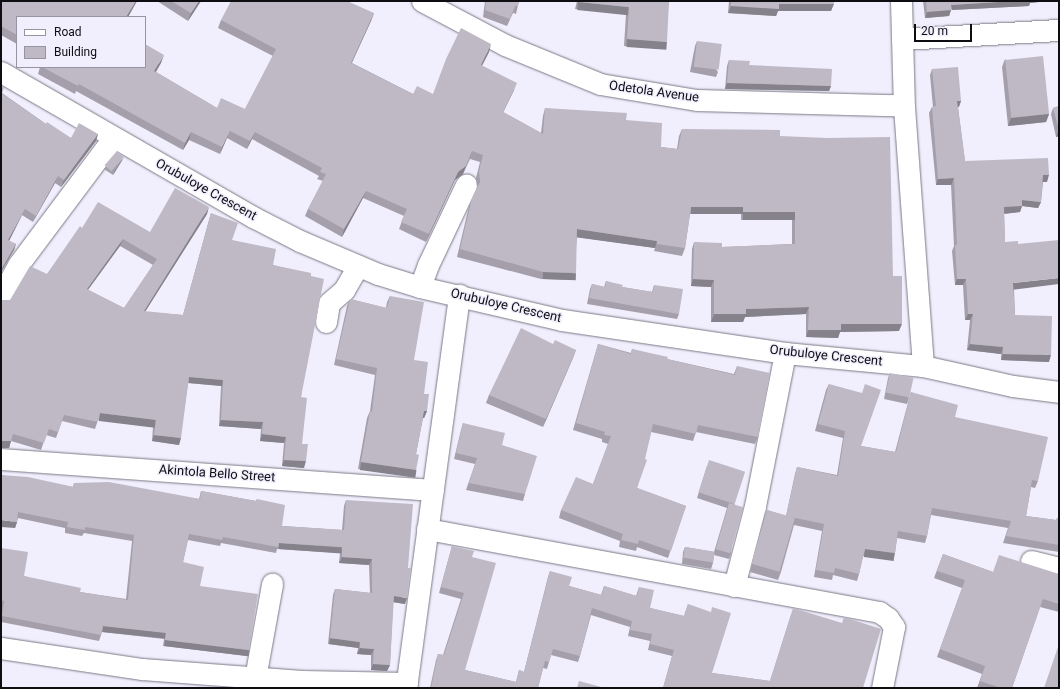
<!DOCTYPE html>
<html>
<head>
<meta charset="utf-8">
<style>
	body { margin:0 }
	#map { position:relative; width:1060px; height:689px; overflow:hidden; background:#f1effd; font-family:Roboto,sans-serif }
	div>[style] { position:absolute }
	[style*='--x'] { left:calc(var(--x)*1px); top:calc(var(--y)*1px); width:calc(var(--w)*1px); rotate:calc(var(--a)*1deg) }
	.roads { filter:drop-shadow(0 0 1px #7a7885) drop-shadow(0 0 1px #7a7885) }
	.minor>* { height:21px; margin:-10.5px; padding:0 10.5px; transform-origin:10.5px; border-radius:10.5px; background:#fff }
	.wall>* { inset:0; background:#a49faa }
	.shaded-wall>* { inset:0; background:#86828b; transform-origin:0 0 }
	.building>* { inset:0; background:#bfb9c6; transform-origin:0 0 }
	span { translate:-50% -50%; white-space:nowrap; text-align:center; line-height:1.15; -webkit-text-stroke:3px #f1effd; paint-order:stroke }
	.street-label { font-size:13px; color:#0e0d12 }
	.frame { position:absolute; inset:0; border:2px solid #0e0d12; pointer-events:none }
	.legend { position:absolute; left:16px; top:16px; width:130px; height:52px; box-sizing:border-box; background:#f1effd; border:1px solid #96959f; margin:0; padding:5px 7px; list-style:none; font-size:12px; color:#0e0d12 }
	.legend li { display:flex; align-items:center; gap:8px; height:20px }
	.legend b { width:20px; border:1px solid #96959f }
	.scale { position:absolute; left:914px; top:24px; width:58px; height:18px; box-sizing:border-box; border:2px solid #0e0d12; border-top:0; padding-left:5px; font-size:12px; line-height:14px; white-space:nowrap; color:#0e0d12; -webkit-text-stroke:3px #f1effd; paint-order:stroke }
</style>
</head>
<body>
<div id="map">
	<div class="roads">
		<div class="minor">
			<div style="--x:422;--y:1;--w:94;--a:27.9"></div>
			<div style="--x:505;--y:45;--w:103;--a:22.3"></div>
			<div style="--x:600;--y:84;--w:98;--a:9.4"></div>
			<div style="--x:697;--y:100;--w:196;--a:1.5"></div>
			<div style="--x:893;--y:105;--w:11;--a:10"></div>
			<div style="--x:901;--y:1;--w:106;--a:88.4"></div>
			<div style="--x:904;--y:107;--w:260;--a:85.8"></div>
			<div style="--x:902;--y:39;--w:157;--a:-3.3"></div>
			<div style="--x:1;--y:72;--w:291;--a:29.9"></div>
			<div style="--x:253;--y:217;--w:53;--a:27.1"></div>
			<div style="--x:300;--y:241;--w:85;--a:22.9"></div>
			<div style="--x:378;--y:274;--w:44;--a:17.2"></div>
			<div style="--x:420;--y:287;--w:146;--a:13.1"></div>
			<div style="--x:562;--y:320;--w:225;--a:8.4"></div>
			<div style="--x:785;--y:353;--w:139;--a:5.4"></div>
			<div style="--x:923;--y:366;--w:92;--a:12.5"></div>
			<div style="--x:1013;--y:386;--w:46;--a:7.4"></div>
			<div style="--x:420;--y:287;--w:23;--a:-70"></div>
			<div style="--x:428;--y:265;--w:89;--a:-64.6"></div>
			<div style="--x:1;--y:296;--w:35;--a:-61"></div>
			<div style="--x:18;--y:265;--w:159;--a:-53.2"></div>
			<div style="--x:326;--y:322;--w:19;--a:-81"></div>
			<div style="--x:329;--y:303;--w:20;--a:-41"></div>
			<div style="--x:344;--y:290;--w:28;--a:-60"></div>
			<div style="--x:1;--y:459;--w:433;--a:4.1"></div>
			<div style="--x:427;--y:529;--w:460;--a:10.4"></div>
			<div style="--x:879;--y:612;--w:11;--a:34"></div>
			<div style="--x:888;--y:618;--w:11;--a:56"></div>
			<div style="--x:894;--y:627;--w:62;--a:101.1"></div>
			<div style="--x:1031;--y:561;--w:29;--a:14"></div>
			<div style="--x:734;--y:586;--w:83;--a:-75.3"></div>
			<div style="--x:755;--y:506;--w:156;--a:-78.9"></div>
			<div style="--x:1;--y:648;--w:143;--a:8.5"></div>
			<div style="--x:142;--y:669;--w:160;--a:4.3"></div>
			<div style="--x:302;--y:681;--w:105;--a:1.1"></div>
			<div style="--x:255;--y:678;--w:96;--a:-79.7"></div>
			<div style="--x:406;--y:688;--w:397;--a:-82.3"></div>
		</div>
	</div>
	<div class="wall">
		<div style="clip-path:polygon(1px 1px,137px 1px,128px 17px,17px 17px,17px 44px,1px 35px)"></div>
		<div style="clip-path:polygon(157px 1px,201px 1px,188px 21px)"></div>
		<div style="clip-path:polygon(485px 1px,519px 1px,516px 14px,513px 13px,507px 26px,483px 17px)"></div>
		<div style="clip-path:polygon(577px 1px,669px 1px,664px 49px,624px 46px,626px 14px,575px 9px)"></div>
		<div style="clip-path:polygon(729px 1px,834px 1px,831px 11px,778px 11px,776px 16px,728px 13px)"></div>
		<div style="clip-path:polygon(923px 1px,1048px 1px,1030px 3px,1029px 6px,951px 10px,949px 16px,925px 18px)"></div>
		<div style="clip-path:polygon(374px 13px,371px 21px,352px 63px,413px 94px,433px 94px,489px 52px,482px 66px,514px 90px,503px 112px,541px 133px,543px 116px,545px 108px,626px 120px,661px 147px,677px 149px,679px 136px,682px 129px,780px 136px,893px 276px,899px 331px,840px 332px,838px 338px,806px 337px,806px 314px,745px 317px,743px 322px,711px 322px,711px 287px,691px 286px,692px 249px,694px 242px,722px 247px,792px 244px,792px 220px,741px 220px,741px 214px,690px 214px,685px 248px,682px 256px,654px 251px,655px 248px,577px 237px,573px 280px,541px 279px,457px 257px,469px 206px,477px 188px,476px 178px,480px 162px,470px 159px,463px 174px,455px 180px,426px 242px,399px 229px,404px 216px,363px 198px,342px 237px,305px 216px,308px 209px,323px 181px,317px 179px,319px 176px,252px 139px,247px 149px,227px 138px,220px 154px,189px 140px,183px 150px,76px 91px,75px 94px,38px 74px,40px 67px,145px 67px,161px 63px,156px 72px,217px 108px,245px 109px,273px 56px,218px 28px,221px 20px)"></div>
		<div style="clip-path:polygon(697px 41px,718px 72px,716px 77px,690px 72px,695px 46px)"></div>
		<div style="clip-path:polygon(1005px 59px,1049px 114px,1046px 122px,1008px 126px,1002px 67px)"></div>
		<div style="clip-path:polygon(729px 60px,749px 65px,831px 86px,829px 91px,725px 89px,727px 66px)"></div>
		<div style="clip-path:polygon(932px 69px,961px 101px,958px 107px,965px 161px,1047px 182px,1043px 182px,1041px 202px,1038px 208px,1022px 206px,1020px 212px,1004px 214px,1005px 242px,1014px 289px,1015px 315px,1049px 362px,1001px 360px,1001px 354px,967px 350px,970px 320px,965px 320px,963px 285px,955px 285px,952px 251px,954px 246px,951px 185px,936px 185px,929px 113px,932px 107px,933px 107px,930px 75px)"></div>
		<div style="clip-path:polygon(1px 85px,4px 87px,2px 93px,46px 124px,71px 138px,98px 134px,96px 141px,61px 187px,55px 183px,33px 222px,22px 215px,9px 241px,16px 244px,14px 250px,1px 272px)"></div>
		<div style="clip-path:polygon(1059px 106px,1059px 136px,1056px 137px,1051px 114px,1053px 108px)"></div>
		<div style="clip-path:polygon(123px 159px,113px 175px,104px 169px,106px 167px)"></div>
		<div style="clip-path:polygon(evenodd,211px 213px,232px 240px,273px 265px,311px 276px,301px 397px,302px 444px,304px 468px,282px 466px,284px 443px,260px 441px,261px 429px,219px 426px,221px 386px,188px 383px,179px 445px,152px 441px,153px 427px,98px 420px,95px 429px,62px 421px,56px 438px,46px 435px,41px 450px,11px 441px,9px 448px,1px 448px,1px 300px,10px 300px,47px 274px,82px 228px,150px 232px,207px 214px,145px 312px,183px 315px,209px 220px,211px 213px,120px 246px,153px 265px,124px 308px,88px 290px,120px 246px)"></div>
		<div style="clip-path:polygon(606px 281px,622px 287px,652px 292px,654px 285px,679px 314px,677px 319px,587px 304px,590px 289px,592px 284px,604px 287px)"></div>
		<div style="clip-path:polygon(390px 296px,414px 360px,424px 394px,427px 411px,424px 418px,423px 418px,416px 454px,416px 470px,414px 477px,358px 469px,367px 418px,370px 411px,375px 375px,334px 365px,347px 306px,350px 299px,386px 308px,387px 302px)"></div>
		<div style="clip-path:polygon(1059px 304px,1059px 317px,1058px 317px)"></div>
		<div style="clip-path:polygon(553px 344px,576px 350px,543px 427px,486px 403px,489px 395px)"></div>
		<div style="clip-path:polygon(598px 344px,631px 353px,632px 349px,667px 359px,734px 374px,737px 366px,758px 437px,755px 444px,696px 432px,693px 441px,651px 432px,637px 488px,686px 506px,668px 558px,637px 547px,636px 551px,619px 547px,620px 541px,559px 518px,561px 510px,593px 484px,608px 444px,602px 442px,602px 439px,573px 430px,596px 351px)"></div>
		<div style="clip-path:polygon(890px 373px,909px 398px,907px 404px,884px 399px,888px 378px)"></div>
		<div style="clip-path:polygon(829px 384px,861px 446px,895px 452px,909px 399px,911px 392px,955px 417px,1038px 481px,1035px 488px,1031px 487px,1026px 516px,1056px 520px,1057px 518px,1059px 518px,1059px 552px,1003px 543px,1008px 528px,931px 515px,927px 536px,925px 543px,897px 538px,895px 553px,893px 560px,863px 556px,859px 574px,857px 581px,833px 575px,832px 580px,814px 577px,822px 531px,794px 525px,781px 572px,778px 580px,750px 572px,764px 518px,767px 510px,786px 516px,795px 474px,797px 467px,837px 475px,843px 438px,815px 431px,826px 390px)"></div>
		<div style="clip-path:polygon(463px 423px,502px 445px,525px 494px,523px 501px,466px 490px,475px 464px,454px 459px,461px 430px)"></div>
		<div style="clip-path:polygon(707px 466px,735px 505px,731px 554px,729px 559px,714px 555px,713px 563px,711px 569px,682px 564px,683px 552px,685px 547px,714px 552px,727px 508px,697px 498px)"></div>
		<div style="clip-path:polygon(1px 475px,73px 487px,74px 483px,199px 499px,201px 491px,256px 501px,257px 499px,282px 526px,342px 530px,344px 506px,346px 500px,405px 604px,393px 602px,390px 665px,387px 671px,371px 670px,371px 655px,357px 654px,358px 648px,328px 644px,333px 595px,335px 589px,370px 593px,369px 565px,339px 563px,340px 553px,277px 549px,276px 553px,221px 543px,220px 546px,188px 540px,183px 562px,200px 586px,249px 650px,247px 656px,163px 646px,164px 639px,102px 632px,99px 641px,1px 622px,1px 614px,2px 607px,1px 607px,1px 548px,24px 576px,80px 592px,126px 599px,132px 541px,84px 533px,82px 536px,65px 533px,65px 528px,18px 518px,17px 522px,15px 528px)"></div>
		<div style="clip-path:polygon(452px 546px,472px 557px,465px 670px,516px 682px,519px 670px,524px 672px,548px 577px,550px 571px,569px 586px,601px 595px,604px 586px,636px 596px,639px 587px,650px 608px,684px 616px,688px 604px,712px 673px,770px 681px,791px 615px,863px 688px,663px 688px,672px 656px,648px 650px,650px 641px,628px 636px,630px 627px,591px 615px,580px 656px,578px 662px,551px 655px,547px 669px,543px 668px,538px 688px,430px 688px,436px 660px,438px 654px,443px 655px,461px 599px,439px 593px)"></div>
		<div style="clip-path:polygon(943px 554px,993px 572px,1059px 574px,1059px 612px,1040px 607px,1012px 688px,977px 688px,982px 674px,937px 657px,962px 588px,934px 578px)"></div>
	</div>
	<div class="shaded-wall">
		<div style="clip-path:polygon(136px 1px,137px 1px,128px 17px,126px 17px)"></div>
		<div style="clip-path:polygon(199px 1px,201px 1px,188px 21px,191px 13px)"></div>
		<div style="clip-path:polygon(1014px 1px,1048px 1px,1030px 3px,1029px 6px,951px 10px,949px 16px,925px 18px,927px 12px,951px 5px)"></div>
		<div style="left:578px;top:2px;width:51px;height:8px;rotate:6deg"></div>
		<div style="clip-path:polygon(779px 4px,834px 4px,831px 11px,778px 11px,776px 16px,728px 13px,731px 6px)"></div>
		<div style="clip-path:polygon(374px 13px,371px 21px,348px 70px,351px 63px)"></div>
		<div style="left:627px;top:39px;width:40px;height:8px;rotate:4deg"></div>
		<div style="clip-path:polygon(491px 44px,489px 52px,478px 73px,481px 65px)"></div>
		<div style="clip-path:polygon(164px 55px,161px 63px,152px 78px,154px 71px)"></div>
		<div style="clip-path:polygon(517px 83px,514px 90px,500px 119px,503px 112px)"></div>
		<div style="clip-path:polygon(727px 83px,831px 86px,829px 91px,725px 89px)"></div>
		<div style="clip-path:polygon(957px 101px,961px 101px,959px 107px,955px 107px)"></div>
		<div style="clip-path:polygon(1049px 114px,1046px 122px,1008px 126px,1011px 118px)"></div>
		<div style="clip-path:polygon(1059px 130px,1059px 136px,1056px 137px)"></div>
		<div style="clip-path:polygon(230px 131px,227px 138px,220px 154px,222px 147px)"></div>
		<div style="clip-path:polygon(191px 132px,189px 140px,183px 150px,185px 143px)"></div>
		<div style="clip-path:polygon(255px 132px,252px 139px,247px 149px,250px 141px)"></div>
		<div style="clip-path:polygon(98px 134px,96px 141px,61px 187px,64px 180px)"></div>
		<div style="clip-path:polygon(472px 151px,463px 174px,455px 180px,426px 242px,429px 234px,458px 172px)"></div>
		<div style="clip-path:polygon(124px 157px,123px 159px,113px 175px,114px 172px)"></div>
		<div style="clip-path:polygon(1043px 175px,1049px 175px,1047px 182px,1041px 182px)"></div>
		<div style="clip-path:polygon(58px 176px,55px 183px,33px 222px,36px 216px)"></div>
		<div style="clip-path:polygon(954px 178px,951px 185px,936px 185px,938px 179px)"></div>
		<div style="clip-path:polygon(366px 191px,363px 198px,342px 237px,344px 229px)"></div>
		<div style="clip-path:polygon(1022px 200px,1041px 202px,1038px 208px,1022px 206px,1020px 212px,1002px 214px,1004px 207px)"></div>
		<div style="clip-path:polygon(209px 207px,207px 214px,141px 318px,144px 311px)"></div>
		<div style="left:691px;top:207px;width:52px;height:7px"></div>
		<div style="clip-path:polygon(25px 209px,6px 247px,8px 240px)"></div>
		<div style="left:743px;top:212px;width:52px;height:8px"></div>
		<div style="clip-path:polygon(577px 229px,657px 241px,655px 248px,574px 237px)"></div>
		<div style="clip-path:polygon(123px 239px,120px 246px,84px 295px,87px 289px)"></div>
		<div style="clip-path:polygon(16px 244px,14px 250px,1px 272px,1px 270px)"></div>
		<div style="left:543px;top:272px;width:33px;height:7px;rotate:2deg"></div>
		<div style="clip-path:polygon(1059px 278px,1059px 284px,1011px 290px,1013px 283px)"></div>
		<div style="clip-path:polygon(693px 279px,714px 280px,711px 287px,691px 286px)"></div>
		<div style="clip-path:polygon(957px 279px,966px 279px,963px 285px,955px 285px)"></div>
		<div style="clip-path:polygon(809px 307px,806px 314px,745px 317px,743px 322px,711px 322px,714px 314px,746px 309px)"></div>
		<div style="clip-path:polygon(968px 314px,973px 314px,970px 320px,965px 320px)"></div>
		<div style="clip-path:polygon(841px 324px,902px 324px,899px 331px,840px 332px,838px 338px,806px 337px,808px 330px)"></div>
		<div style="clip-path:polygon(970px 344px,1003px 347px,1001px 354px,967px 350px)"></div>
		<div style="clip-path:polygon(576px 350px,573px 358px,543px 427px,546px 419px)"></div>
		<div style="clip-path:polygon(1003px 354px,1051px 355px,1049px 362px,1001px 360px)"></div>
		<div style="left:189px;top:377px;width:34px;height:6px;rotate:5deg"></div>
		<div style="clip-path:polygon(424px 411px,427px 411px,424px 418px,421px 417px)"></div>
		<div style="left:100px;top:413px;width:56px;height:8px;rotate:7deg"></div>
		<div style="clip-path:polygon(221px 420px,263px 422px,261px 429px,219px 426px)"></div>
		<div style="clip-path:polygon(262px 434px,286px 437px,284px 443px,260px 441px)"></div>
		<div style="clip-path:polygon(154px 435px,181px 438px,179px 445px,152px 441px)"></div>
		<div style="clip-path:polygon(1px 441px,11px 441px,9px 448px,1px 448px)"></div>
		<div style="clip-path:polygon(284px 460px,306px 461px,304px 468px,282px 466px)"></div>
		<div style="left:361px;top:462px;width:56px;height:8px;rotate:8deg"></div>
		<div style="clip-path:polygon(1px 520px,17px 522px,15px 528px,1px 527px)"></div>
		<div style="left:279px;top:543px;width:63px;height:6px;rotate:4deg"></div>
		<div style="left:865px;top:549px;width:30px;height:8px;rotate:8deg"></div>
		<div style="clip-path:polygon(342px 557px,372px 559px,369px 565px,339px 563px)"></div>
		<div style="clip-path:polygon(394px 596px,407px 598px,405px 604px,392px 602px)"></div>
		<div style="left:103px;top:626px;width:63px;height:6px;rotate:6deg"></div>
		<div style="left:330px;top:638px;width:30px;height:6px;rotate:8deg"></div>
		<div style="left:165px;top:640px;width:85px;height:6px;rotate:7deg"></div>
		<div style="clip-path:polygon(360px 648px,374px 649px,371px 655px,357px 654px)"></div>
		<div style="clip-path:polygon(373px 664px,390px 665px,387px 671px,371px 670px)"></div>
	</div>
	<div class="building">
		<div style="clip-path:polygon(1px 1px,136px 1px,126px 17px,17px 17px,17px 35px,1px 26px)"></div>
		<div style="clip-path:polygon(171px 1px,199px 1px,191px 13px)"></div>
		<div style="clip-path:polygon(231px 1px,347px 1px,374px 13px,351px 63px,413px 94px,417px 86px,433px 94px,446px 59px,461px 28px,491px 44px,481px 65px,517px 83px,503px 112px,543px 134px,545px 108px,627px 113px,626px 120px,662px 123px,661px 147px,678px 149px,682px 129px,780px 130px,780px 136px,827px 138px,890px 137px,893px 276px,902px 276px,902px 324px,841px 324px,841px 330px,808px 330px,809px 307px,746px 309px,746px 314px,714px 314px,714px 280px,693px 279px,694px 242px,722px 243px,722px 247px,795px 244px,795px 212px,743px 212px,743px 207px,691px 207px,685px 248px,657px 244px,657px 241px,577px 229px,576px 273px,543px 272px,460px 249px,472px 198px,480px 182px,479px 171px,483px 155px,472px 151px,466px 166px,458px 172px,429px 234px,401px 222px,407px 209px,366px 191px,344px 229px,308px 209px,326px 174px,320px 172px,322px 168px,255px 132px,250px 141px,230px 131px,222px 147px,191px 132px,185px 143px,79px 84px,78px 86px,42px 67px,145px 67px,145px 44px,164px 55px,154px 71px,217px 108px,221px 98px,245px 109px,276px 49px,221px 20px)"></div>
		<div style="clip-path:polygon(486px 1px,519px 1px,518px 6px,515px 6px,510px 19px,485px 10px)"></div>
		<div style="clip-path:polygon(578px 1px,669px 1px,667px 42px,627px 39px,629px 7px,578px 2px)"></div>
		<div style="clip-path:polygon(731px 1px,834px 1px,834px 4px,779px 4px,779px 9px,731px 6px)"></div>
		<div style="clip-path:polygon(926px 1px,1014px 1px,951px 5px,952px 10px,927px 12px)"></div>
		<div style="left:697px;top:41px;width:25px;height:26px;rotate:7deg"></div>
		<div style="left:1043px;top:56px;width:58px;height:38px;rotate:84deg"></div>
		<div style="clip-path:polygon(729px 60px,750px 61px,749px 65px,832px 69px,831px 86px,727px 83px)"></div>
		<div style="clip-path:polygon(958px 67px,961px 101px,957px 101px,965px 161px,1048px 158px,1049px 175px,1043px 175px,1041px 202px,1022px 200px,1022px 206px,1004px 207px,1005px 242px,1018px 241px,1018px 244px,1059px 240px,1059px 278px,1013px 283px,1015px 315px,1052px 316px,1051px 355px,1003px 354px,1003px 347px,970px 344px,973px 314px,968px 314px,966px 279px,957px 279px,955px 245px,957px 245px,954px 178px,938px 179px,932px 107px,936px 106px,932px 69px)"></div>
		<div style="clip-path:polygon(1px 85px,4px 87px,1px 92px)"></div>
		<div style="clip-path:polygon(1px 93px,46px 124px,47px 122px,71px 138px,79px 123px,98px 134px,64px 180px,58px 176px,36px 216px,25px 209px,8px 240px,16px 244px,1px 270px)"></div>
		<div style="clip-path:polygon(1059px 106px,1059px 130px,1053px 108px)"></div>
		<div style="left:117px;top:151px;width:9px;height:19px;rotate:41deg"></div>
		<div style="clip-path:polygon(evenodd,175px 188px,209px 207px,144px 311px,183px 315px,211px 213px,238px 223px,232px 240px,276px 249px,273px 265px,311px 273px,311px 276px,324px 279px,301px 397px,307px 398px,302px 444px,308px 444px,306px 461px,284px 460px,286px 437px,262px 434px,263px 422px,221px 420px,223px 380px,189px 377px,181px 438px,154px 435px,156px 420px,100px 413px,98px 422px,64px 415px,58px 432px,49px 429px,44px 443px,13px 434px,11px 441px,1px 441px,1px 300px,10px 300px,30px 266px,47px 274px,80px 226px,82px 228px,98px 202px,150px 232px,175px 188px,123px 239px,157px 259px,124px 308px,87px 289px,123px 239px)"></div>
		<div style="clip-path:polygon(606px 281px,623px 285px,622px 287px,653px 292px,654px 285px,683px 289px,679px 314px,589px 298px,592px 284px,605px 287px)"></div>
		<div style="clip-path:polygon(390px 296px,424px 302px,414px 360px,428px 362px,424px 394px,429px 394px,427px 411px,424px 411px,416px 454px,419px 455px,416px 470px,361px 462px,370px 411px,372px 412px,377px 368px,336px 359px,350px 299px,387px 308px)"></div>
		<div style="clip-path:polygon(521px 328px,553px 344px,555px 340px,576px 350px,546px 419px,489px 395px)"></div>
		<div style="clip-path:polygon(598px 344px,631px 354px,632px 349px,668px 357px,667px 359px,735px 375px,737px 366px,770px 373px,758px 437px,698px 425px,696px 434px,653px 424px,645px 459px,647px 460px,637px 488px,686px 506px,671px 551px,639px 540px,638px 544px,621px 540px,623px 534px,561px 510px,576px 477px,593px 484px,611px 436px,604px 435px,605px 432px,576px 423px)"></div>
		<div style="left:890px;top:373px;width:24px;height:20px;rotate:12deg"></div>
		<div style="clip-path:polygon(829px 384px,862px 393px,865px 384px,881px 390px,861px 446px,896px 452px,911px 392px,958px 405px,955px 417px,1048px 437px,1038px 481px,1032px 480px,1026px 516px,1056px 520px,1057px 518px,1059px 518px,1059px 545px,1006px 536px,1011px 521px,932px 508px,927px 536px,898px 531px,895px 553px,865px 549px,859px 574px,835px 568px,834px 573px,816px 570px,824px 524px,786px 516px,797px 467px,838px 476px,845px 431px,818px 424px)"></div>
		<div style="clip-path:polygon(463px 423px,505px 433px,502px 445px,537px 456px,525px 494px,469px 483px,477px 458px,456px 453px)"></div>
		<div style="left:709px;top:460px;width:38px;height:34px;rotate:18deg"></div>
		<div style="clip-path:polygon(1px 475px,28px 477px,74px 487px,74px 483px,109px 482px,200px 499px,201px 491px,256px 501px,257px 499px,285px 505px,282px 526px,344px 530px,346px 500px,413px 504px,408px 568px,411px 568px,407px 598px,394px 596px,390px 665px,373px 664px,374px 649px,360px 648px,360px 642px,330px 638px,335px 589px,372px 593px,372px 559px,342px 557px,342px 547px,279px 543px,278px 547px,223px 537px,222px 540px,189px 534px,183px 562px,204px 567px,200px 586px,258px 594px,249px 650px,165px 640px,166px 633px,103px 626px,101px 635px,2px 616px,4px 601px,1px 600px,1px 548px,28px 552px,24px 576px,81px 588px,80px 592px,128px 600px,134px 535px,85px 527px,85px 530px,67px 527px,68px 522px,18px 512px,17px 522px,1px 520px)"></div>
		<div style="left:729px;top:503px;width:15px;height:48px;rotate:16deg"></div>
		<div style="left:767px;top:510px;width:29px;height:56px;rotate:16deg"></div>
		<div style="clip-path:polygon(452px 546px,474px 551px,472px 557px,496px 563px,465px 670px,516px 682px,519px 670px,524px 672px,550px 571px,572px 577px,569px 586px,602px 595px,604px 586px,637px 596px,639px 587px,654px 590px,650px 608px,684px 616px,688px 604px,711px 612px,712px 607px,731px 613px,712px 673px,770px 681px,793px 608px,842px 623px,844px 617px,881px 629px,863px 688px,663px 688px,674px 650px,650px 644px,652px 634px,630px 630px,632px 621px,592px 608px,580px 656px,553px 649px,549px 662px,545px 661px,538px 688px,431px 688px,438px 654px,444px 655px,464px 593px,441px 587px)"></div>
		<div style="left:685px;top:547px;width:30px;height:11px;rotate:9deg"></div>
		<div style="clip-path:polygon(943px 554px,993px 572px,999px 555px,1059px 574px,1059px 604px,1043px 599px,1012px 688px,1001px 688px,980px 681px,985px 666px,940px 649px,965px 580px,937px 571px)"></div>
		<div style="clip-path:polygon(1059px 644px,1059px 688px,1044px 688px)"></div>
		<div style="clip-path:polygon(579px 681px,605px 688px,577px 688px)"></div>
	</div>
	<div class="street-label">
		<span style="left:654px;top:92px;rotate:8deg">Odetola Avenue</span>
		<span style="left:206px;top:190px;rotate:29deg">Orubuloye Crescent</span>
		<span style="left:506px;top:306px;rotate:13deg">Orubuloye Crescent</span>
		<span style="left:826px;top:356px;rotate:6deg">Orubuloye Crescent</span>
		<span style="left:217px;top:474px;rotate:4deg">Akintola Bello Street</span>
	</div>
	<div class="frame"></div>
	<ul class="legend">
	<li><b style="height:5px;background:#fff"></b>Road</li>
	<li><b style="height:11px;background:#bfb9c6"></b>Building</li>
	</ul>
	<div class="scale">20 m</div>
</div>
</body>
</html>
